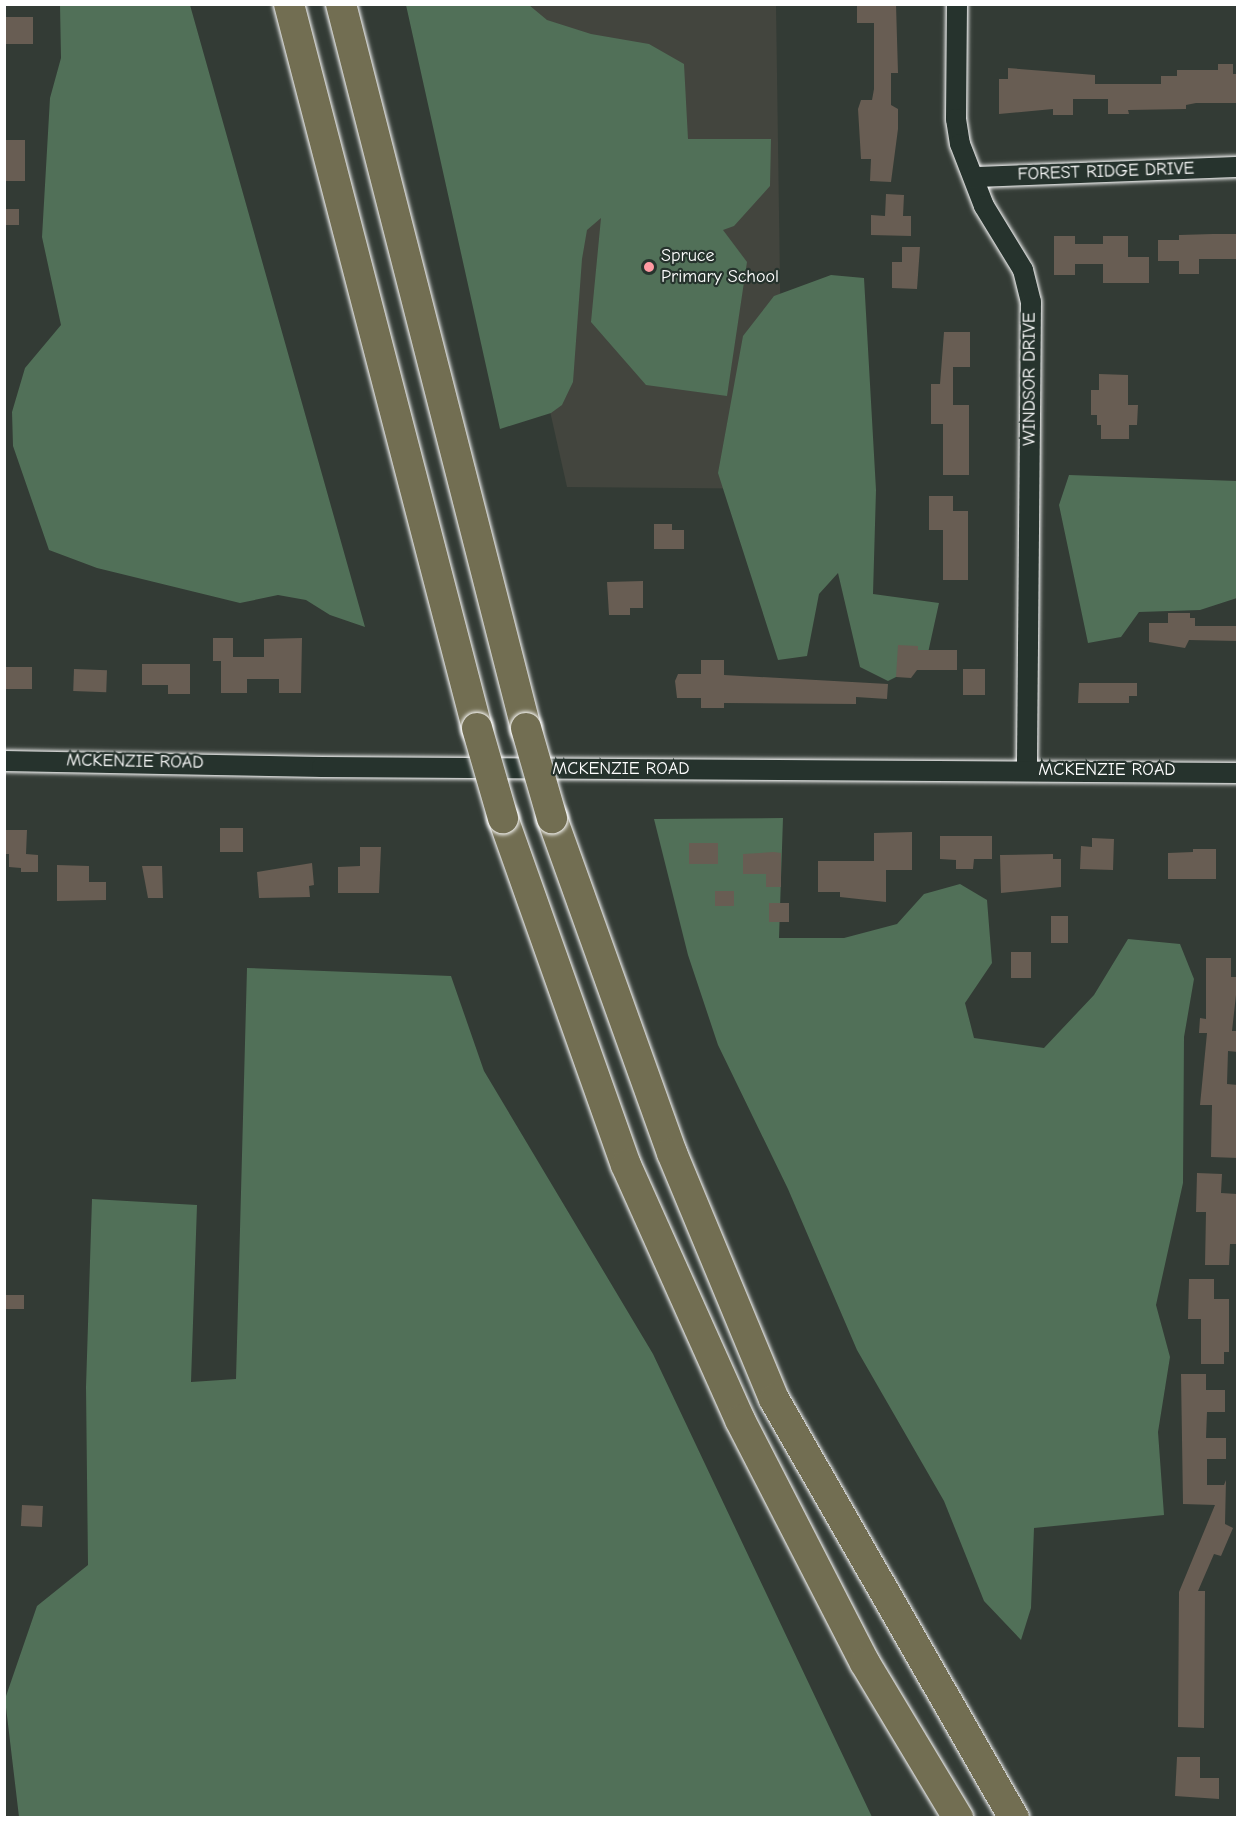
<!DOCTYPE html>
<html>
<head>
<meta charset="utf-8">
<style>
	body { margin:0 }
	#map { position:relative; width:1242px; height:1822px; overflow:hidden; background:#333b35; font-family:"Comic Neue",sans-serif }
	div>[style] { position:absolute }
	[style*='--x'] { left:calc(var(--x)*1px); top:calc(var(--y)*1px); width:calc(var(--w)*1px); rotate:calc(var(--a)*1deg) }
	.built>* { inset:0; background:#43453e }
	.green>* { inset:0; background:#517058 }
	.building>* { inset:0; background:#685d53; transform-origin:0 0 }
	.roads { filter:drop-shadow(0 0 2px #fff) drop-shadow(0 0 2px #fff) }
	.minor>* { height:20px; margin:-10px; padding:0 10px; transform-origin:10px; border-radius:10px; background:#26332d }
	.highway>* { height:30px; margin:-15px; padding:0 15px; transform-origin:15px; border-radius:15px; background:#726e52 }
	.bridges { filter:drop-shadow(0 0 2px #fff) drop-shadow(0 0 2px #fff) }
	.highway-bridge>* { height:30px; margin:-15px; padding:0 15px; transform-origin:15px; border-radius:15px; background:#726e52 }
	.dots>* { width:16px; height:16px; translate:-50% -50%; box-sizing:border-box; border:3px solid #26332d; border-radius:50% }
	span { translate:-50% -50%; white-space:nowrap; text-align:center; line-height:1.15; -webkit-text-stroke:4.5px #26332d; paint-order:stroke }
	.street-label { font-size:18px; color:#fff }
	.poi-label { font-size:18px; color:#fff }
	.left { translate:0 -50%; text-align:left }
	.frame { position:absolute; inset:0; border:6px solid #fff; pointer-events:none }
</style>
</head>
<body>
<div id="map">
	<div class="built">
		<div style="clip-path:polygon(469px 5px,776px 5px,783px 489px,567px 487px,485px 121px)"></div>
	</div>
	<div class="green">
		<div style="clip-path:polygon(60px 5px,190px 5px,365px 627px,330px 615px,306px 600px,278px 595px,240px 603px,97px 568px,49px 550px,13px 446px,12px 412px,25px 368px,61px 325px,42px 237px,50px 98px,61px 58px)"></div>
		<div style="clip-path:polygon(406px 5px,529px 5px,547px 20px,591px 34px,649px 44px,684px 64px,688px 139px,771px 139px,770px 186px,734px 226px,723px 230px,747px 262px,727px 396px,646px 385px,591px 322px,601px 218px,587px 230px,582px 259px,573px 382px,562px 405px,551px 413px,500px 429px)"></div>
		<div style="clip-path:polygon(831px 275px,864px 278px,876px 490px,873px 594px,939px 603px,926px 662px,888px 681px,860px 667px,838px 573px,819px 594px,807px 656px,778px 660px,718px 473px,743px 336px,774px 296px)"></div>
		<div style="clip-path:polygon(1069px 475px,1237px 481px,1237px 598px,1200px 610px,1139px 612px,1121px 637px,1088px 643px,1059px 505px)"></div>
		<div style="clip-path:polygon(783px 818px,779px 938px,844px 938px,897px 924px,924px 894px,960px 884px,987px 900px,992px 963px,965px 1003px,974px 1038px,1044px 1048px,1094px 995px,1128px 939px,1180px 944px,1194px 979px,1184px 1037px,1183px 1183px,1156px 1305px,1170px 1357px,1158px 1432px,1164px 1515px,1034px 1528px,1031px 1608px,1021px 1640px,984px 1601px,944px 1501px,857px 1350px,788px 1189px,718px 1045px,688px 955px,654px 819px)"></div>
		<div style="clip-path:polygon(247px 968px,451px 976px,484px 1071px,653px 1354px,872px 1817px,19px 1817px,5px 1699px,37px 1606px,88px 1565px,86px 1387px,92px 1199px,197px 1205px,191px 1382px,236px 1379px)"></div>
	</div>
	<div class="building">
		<div style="clip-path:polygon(857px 4px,896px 4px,898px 73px,891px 73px,891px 105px,898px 109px,898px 129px,891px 182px,870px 181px,871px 159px,861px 159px,858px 109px,861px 100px,872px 100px,874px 89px,874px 23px,857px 23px)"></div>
		<div style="left:4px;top:17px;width:29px;height:27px"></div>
		<div style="clip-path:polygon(1218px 64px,1233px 64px,1233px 74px,1238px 74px,1236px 103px,1196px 103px,1186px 105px,1186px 109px,1128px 110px,1129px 114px,1108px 114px,1108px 99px,1073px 99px,1073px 115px,1053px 115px,1053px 109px,999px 114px,999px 79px,1008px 79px,1008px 68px,1095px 75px,1095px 84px,1161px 84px,1161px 76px,1177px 76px,1177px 70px,1218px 70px)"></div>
		<div style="left:4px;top:140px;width:21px;height:41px"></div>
		<div style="clip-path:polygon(886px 194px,904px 195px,903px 216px,911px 216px,911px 236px,871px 235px,871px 215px,885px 216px)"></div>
		<div style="left:4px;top:209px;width:15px;height:16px"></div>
		<div style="clip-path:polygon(1213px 234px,1238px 234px,1238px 259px,1199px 259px,1199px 274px,1179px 274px,1179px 261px,1158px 261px,1158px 240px,1179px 240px,1179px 235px)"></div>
		<div style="clip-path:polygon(1054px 236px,1075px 236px,1075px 244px,1103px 244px,1103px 236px,1128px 236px,1128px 257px,1149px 257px,1149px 283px,1103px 283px,1103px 264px,1075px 264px,1075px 275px,1054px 275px)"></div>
		<div style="clip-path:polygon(902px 247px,920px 247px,917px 289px,892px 288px,892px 262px,902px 262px)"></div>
		<div style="clip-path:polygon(944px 332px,970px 332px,970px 367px,953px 367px,953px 405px,969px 405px,969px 475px,943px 475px,943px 424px,931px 424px,931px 384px,940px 384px)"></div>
		<div style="clip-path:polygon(1099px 374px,1128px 375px,1128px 405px,1138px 405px,1137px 425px,1129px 425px,1129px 439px,1101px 439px,1101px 425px,1097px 425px,1097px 415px,1091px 415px,1091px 390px,1099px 390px)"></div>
		<div style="clip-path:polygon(929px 496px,953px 496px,953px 511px,968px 511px,968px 580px,943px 580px,943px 530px,929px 530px)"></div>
		<div style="clip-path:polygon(654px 524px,672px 524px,672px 530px,684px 530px,684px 549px,654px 549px)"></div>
		<div style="clip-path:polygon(643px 581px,643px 608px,630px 608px,630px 615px,609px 615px,607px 582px)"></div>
		<div style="clip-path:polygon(1168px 613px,1190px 613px,1190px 618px,1195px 618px,1195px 626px,1238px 626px,1238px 641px,1189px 640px,1185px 648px,1149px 642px,1149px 623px,1168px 623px)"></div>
		<div style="clip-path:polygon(213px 638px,233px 638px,233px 657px,264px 657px,264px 639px,302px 638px,301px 693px,279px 693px,279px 679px,247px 679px,247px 693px,221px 693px,221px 661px,213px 661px)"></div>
		<div style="clip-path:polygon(898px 645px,918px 646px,918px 650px,957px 650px,957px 670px,917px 670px,911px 678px,896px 677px)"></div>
		<div style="clip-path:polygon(701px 660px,724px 660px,724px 675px,888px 684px,887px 699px,856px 697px,856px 704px,724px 703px,724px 708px,701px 708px,701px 698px,677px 698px,675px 681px,678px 674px,701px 674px)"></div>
		<div style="clip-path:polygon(142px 664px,190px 664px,190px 694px,168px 694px,168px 685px,142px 685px)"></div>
		<div style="left:32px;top:667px;width:22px;height:28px;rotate:90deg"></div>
		<div style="left:74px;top:669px;width:33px;height:22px;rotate:2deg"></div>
		<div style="left:963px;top:669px;width:22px;height:26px"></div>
		<div style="clip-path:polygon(1079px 683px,1137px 683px,1137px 696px,1129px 696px,1129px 703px,1078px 703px)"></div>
		<div style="left:220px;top:828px;width:23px;height:24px"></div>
		<div style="clip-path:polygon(4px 830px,27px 830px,26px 854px,38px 855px,38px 872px,21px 872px,21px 868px,9px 867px,9px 854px,4px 854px)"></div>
		<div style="clip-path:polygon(912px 832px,912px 870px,886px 870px,886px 902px,840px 897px,840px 892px,818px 892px,818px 861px,874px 861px,874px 833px)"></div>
		<div style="clip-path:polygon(940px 836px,992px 836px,992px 859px,974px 859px,973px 869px,956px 869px,956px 860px,940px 859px)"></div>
		<div style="clip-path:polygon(1092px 838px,1114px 839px,1113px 870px,1080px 869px,1081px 846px,1092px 847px)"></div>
		<div style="left:689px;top:843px;width:29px;height:21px"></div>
		<div style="clip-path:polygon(360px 847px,381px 847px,379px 893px,338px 893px,338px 867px,360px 866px)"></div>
		<div style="clip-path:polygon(1193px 849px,1216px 849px,1216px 879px,1168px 879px,1168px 853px,1193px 852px)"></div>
		<div style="clip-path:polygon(774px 852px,781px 853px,781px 887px,766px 887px,766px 874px,743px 874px,743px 854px)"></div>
		<div style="clip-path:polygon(1053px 854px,1053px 859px,1061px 859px,1061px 887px,1001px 893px,1000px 855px)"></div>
		<div style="clip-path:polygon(312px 863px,314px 885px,309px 886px,310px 897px,259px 898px,257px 872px)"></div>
		<div style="clip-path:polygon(57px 865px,89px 866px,89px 882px,106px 882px,106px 900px,57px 901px)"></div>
		<div style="clip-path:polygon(142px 866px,162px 866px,163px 898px,148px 898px)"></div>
		<div style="left:715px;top:891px;width:19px;height:15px"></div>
		<div style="left:769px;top:903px;width:20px;height:19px"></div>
		<div style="left:1051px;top:916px;width:17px;height:27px"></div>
		<div style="left:1011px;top:952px;width:20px;height:26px"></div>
		<div style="clip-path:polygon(1206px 958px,1231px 958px,1231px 977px,1238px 977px,1232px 1031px,1238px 1031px,1238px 1052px,1228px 1051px,1227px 1084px,1238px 1085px,1238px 1158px,1211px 1157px,1212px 1105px,1200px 1105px,1207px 1033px,1199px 1033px,1200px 1018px,1206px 1019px)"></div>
		<div style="clip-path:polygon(1197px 1173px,1222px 1174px,1221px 1193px,1237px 1194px,1236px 1244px,1230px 1244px,1229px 1265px,1205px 1265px,1206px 1212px,1196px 1212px)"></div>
		<div style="clip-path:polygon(1189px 1279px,1214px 1279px,1214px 1299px,1229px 1299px,1229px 1352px,1224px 1352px,1224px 1364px,1201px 1364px,1201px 1319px,1188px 1319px)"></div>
		<div style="left:4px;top:1295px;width:20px;height:14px"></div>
		<div style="clip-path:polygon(1181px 1374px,1206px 1374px,1206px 1390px,1225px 1390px,1225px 1412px,1207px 1412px,1206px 1438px,1226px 1438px,1226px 1459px,1207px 1459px,1207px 1485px,1224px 1485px,1226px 1480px,1225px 1524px,1233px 1528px,1221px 1556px,1214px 1554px,1198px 1591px,1205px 1591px,1204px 1728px,1178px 1727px,1179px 1592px,1215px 1505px,1183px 1504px)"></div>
		<div style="left:22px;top:1505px;width:21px;height:21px;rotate:3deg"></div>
		<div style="clip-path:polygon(1177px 1757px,1200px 1757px,1200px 1778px,1219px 1778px,1219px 1799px,1175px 1796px)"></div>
	</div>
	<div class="roads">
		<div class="minor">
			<div style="--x:957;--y:4;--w:115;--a:90.5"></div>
			<div style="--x:956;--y:119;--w:25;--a:81"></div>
			<div style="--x:960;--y:144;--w:66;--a:68.8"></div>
			<div style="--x:984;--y:206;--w:75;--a:58.6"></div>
			<div style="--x:1023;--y:270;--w:33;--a:76"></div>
			<div style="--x:1031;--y:302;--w:468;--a:90.5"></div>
			<div style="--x:974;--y:177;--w:264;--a:-2.2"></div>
			<div style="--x:4;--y:761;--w:318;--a:1.1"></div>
			<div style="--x:322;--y:767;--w:916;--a:0.38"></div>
		</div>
		<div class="highway">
			<div style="--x:289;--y:4;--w:748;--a:75.44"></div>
			<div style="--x:341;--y:4;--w:747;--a:75.67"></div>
			<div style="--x:503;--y:818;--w:368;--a:70.5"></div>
			<div style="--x:626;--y:1165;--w:279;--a:65.9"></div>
			<div style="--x:740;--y:1420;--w:273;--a:62.8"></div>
			<div style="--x:865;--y:1663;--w:181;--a:59"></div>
			<div style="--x:552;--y:818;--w:356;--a:70.3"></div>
			<div style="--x:672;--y:1153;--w:266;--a:67.5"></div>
			<div style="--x:774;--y:1399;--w:483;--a:60.2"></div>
		</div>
	</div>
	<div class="bridges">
		<div class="highway-bridge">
			<div style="--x:477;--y:728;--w:94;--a:73.9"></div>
			<div style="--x:526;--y:728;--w:94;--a:73.9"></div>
		</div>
	</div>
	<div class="dots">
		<div style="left:649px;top:267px;background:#ff9aa2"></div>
	</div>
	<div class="street-label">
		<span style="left:1106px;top:172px;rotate:-2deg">FOREST RIDGE DRIVE</span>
		<span style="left:1030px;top:379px;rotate:-90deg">WINDSOR DRIVE</span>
		<span style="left:135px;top:762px;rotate:1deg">MCKENZIE ROAD</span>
		<span style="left:621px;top:769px">MCKENZIE ROAD</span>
		<span style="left:1107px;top:770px">MCKENZIE ROAD</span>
	</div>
	<div class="poi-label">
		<span class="left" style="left:661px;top:267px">Spruce<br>Primary School</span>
	</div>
	<div class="frame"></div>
</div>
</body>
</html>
